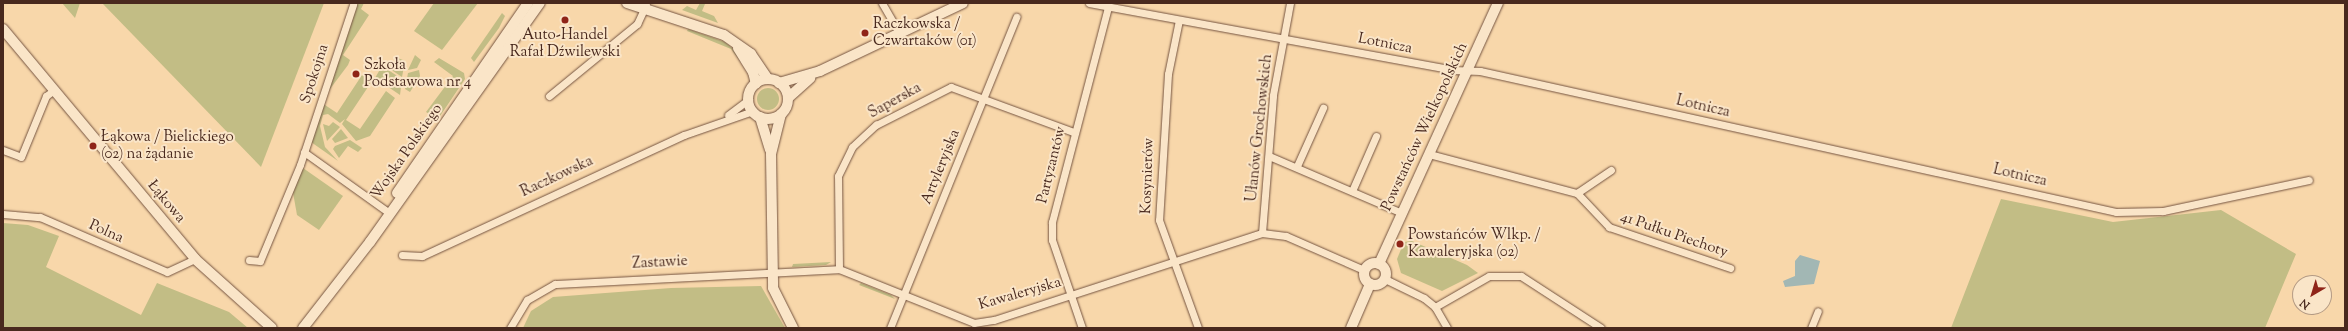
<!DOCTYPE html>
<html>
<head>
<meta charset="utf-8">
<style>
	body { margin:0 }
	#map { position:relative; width:2348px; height:331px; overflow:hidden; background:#f8d7aa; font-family:"Sorts Mill Goudy",serif }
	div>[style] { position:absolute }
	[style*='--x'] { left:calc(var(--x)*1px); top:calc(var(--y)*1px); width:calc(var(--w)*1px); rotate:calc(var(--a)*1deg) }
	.green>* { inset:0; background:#c2bd85 }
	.round { border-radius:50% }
	.water>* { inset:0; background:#a2b7b4 }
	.roads { filter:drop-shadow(0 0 1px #755441) drop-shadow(0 0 1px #755441) }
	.street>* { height:7px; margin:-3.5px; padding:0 3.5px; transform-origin:3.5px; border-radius:3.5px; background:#fae5c8 }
	.secondary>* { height:10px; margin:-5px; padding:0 5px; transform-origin:5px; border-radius:5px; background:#fae5c8 }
	.secondary>.ring { margin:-5px; padding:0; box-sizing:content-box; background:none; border:10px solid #fae5c8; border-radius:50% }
	.dots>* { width:11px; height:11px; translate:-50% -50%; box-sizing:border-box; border:2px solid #fae5c8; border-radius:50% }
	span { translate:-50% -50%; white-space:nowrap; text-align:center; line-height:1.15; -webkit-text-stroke:4px #fae5c8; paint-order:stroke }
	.poi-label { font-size:15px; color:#49291e }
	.left { translate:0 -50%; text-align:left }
	.street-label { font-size:15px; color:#49291e }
	.frame { position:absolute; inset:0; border:4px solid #49291e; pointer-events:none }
	.north { position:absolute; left:2292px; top:275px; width:40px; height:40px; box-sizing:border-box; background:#fae5c8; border:1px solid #b39a84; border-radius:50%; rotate:218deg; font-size:11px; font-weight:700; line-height:16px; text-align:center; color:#49291e }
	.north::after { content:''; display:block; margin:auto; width:14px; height:18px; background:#8f2418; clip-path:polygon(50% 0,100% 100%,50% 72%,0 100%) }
</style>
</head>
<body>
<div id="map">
	<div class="green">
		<div style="clip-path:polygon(62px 3px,80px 3px,75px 18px)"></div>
		<div style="clip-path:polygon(102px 3px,324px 3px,261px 167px)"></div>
		<div style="clip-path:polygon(358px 3px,364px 3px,361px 9px,369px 15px,343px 55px,350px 60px,348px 65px,327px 93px)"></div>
		<div style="clip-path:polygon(434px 3px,478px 3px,442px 50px,414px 31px)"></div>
		<div style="clip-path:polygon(700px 3px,705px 4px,702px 11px,714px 16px,718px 23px,682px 10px,687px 6px,696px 10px)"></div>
		<div style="clip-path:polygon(502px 13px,505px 16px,499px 28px,474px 62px,471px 58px)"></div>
		<div style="clip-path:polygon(688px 29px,725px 42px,739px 54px,747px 70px,731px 49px,687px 31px)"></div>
		<div style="clip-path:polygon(415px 55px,421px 60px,417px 68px,408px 70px)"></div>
		<div style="clip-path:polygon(398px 58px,405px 61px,402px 77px,390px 69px)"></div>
		<div style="clip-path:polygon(439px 58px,464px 73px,465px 79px,438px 119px,426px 112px,453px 76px,434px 62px)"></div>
		<div style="clip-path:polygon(382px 66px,402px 79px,400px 95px,375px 78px)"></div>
		<div style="clip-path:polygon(419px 70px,420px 76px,410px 92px,405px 89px,408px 73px)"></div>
		<div style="clip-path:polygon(362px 75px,372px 81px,346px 120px,360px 129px,386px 91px,395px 98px,370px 136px,356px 141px,342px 124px,345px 119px,340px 123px,328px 114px,323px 115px,320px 126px,325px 147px,338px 161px,311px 142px,320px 108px,324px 96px,328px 95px,322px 103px,337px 113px)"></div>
		<div class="round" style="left:757px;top:88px;width:22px;height:22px"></div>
		<div style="clip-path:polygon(333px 122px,340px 127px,327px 141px,323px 124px,329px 126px)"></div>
		<div style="clip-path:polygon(341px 129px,348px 138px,335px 143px,332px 139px)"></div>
		<div style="clip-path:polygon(350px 140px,362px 148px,358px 152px,348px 146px,339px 158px,333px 149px,335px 146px)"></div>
		<div style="clip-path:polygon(303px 168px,343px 196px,319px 230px,297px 215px,292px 187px)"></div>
		<div style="clip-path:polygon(2001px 199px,2113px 222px,2221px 210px,2296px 254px,2265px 328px,1951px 328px)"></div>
		<div style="clip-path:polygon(3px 223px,28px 225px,59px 236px,46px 267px,141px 315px,157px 283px,229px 312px,248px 328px,3px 328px)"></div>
		<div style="clip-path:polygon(1412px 241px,1467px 265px,1478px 273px,1442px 291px,1401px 273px,1397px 259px,1404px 242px)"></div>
		<div style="clip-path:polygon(831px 262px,826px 265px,792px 267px,793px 264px)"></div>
		<div style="clip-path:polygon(861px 283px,891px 295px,895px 299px,859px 285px)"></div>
		<div style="clip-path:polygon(761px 286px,785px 328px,523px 328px,531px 311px,553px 297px,671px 288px)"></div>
	</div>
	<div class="water">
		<div style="clip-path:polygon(1800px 255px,1820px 261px,1814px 284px,1785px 287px,1783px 281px,1795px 276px,1795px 261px)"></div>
	</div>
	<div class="roads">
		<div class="street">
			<div style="--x:882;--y:3;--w:34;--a:60"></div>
			<div style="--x:1089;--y:3;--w:370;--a:10.4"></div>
			<div style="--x:1453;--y:70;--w:27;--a:2"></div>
			<div style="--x:1480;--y:71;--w:651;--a:12.5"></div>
			<div style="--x:2116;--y:212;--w:47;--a:-1.2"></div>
			<div style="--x:2163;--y:211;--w:149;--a:-12"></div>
			<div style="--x:1179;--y:20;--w:55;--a:101.5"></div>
			<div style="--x:1168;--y:74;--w:146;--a:93.5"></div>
			<div style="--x:1159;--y:220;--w:115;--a:70.1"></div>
			<div style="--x:549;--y:96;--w:114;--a:-39.3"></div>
			<div style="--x:637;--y:24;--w:21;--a:-65"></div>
			<div style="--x:728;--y:115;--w:26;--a:-37"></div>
			<div style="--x:3;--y:150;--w:19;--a:21"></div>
			<div style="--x:21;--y:157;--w:66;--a:-67.7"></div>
			<div style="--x:46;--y:96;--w:10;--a:-37"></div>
			<div style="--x:304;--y:152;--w:100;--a:35.6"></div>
			<div style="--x:1429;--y:154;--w:153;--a:14.8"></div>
			<div style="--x:1577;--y:193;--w:47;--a:46.7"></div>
			<div style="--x:1609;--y:227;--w:128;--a:18.7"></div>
			<div style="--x:1269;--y:156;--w:145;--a:23.2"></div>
			<div style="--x:1297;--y:166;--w:64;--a:-65.9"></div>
			<div style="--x:1352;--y:191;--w:60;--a:-66.4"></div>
			<div style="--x:1577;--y:193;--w:41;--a:-34.1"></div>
			<div style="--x:3;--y:214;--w:37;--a:5"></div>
			<div style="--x:40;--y:217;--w:138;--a:23.4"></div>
			<div style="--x:167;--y:272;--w:31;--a:-25"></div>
			<div style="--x:1262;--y:233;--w:138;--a:-85.4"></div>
			<div style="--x:1273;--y:95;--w:94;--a:-79.5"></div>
			<div style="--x:402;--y:255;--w:20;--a:3"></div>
			<div style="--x:422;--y:256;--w:289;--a:-24.8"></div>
			<div style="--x:684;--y:135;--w:73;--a:-19.2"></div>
			<div style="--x:249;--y:260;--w:11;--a:5"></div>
			<div style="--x:260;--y:261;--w:104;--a:-67.4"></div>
			<div style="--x:300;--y:165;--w:169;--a:-71.7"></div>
			<div style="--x:839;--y:269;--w:93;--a:-90.6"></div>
			<div style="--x:838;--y:176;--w:32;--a:-64"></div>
			<div style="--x:852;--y:147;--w:33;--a:-43"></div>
			<div style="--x:876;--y:125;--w:84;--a:-26.9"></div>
			<div style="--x:951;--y:87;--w:130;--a:20.2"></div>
			<div style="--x:1385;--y:279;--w:43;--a:26"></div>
			<div style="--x:1424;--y:298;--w:14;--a:39"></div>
			<div style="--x:1435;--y:307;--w:24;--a:60"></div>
			<div style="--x:1435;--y:307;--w:62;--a:-29.9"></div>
			<div style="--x:1489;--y:276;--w:32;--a:0"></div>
			<div style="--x:1521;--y:276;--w:95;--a:33"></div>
			<div style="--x:510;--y:328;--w:33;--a:-59"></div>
			<div style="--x:527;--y:300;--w:32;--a:-30"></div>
			<div style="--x:555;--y:284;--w:284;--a:-3"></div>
			<div style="--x:839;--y:269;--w:145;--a:21.8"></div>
			<div style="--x:974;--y:323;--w:20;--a:-9"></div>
			<div style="--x:994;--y:320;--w:282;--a:-18"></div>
			<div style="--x:1262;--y:233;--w:24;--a:7"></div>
			<div style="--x:1286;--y:236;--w:85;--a:23.6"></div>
			<div style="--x:890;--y:328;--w:336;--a:-67.9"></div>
			<div style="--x:1082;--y:328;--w:93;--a:-108.8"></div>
			<div style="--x:1052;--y:240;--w:18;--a:-90"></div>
			<div style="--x:1052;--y:222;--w:222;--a:-75.4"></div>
			<div style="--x:1811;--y:328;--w:18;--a:-68"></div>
		</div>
		<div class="secondary">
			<div style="--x:627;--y:3;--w:102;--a:18.3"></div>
			<div style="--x:724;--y:35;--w:33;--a:35"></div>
			<div style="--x:751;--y:54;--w:30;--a:56"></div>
			<div style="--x:3;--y:29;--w:300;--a:50.1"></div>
			<div style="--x:195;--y:259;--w:103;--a:41.9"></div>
			<div style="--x:738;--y:48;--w:28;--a:58"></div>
			<div style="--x:753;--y:72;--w:12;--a:76"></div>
			<div class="ring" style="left:748px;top:79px;width:30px;height:30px"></div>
			<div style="--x:779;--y:83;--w:43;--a:-16.3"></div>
			<div style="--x:820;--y:71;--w:158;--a:-25.4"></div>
			<div style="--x:788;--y:98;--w:30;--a:-42"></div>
			<div style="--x:781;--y:114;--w:41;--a:104"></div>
			<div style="--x:771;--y:154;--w:134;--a:89.1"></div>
			<div style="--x:773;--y:288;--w:45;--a:63.4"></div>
			<div style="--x:760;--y:117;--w:34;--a:73"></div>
			<div style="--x:397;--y:193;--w:231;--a:-55.4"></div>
			<div class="ring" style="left:1364px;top:263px;width:12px;height:12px"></div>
			<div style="--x:1379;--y:264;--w:287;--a:-65.5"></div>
			<div style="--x:303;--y:328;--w:109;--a:-52.1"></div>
			<div style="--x:370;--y:242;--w:293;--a:-54.6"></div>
			<div style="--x:1351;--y:328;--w:48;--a:-66.6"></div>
		</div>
	</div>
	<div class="dots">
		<div style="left:565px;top:20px;background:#8f2418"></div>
		<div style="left:865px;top:33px;background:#8f2418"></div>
		<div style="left:356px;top:74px;background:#8f2418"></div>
		<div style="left:93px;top:146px;background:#8f2418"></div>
		<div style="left:1400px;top:244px;background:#8f2418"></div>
	</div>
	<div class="poi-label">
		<span class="left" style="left:873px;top:33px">Raczkowska /<br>Czwartaków (01)</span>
		<span style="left:565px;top:44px">Auto-Handel<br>Rafał Dźwilewski</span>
		<span class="left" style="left:364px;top:74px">Szkoła<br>Podstawowa nr 4</span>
		<span class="left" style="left:101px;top:146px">Łąkowa / Bielickiego<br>(02) na żądanie</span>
		<span class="left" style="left:1408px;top:244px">Powstańców Wlkp. /<br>Kawaleryjska (02)</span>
	</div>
	<div class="street-label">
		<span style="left:1385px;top:44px;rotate:11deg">Lotnicza</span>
		<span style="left:315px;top:74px;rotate:-72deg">Spokojna</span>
		<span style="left:895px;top:101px;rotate:-29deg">Saperska</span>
		<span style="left:1703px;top:107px;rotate:13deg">Lotnicza</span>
		<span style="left:1425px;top:127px;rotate:-65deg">Powstańców Wielkopolskich</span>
		<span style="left:1260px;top:128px;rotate:-84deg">Ułanów Grochowskich</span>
		<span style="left:407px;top:152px;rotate:-55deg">Wojska Polskiego</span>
		<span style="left:1052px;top:165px;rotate:-76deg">Partyzantów</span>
		<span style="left:941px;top:167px;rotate:-68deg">Artyleryjska</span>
		<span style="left:1148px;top:176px;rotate:-88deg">Kosynierów</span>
		<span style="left:2020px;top:176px;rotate:13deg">Lotnicza</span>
		<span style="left:557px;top:177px;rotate:-25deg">Raczkowska</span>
		<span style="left:166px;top:202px;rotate:50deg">Łąkowa</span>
		<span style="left:106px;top:232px;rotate:24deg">Polna</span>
		<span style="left:1674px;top:235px;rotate:19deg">41 Pułku Piechoty</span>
		<span style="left:660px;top:263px;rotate:-3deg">Zastawie</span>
		<span style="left:1020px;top:294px;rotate:-16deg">Kawaleryjska</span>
	</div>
	<div class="frame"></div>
	<div class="north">N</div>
</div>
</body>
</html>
